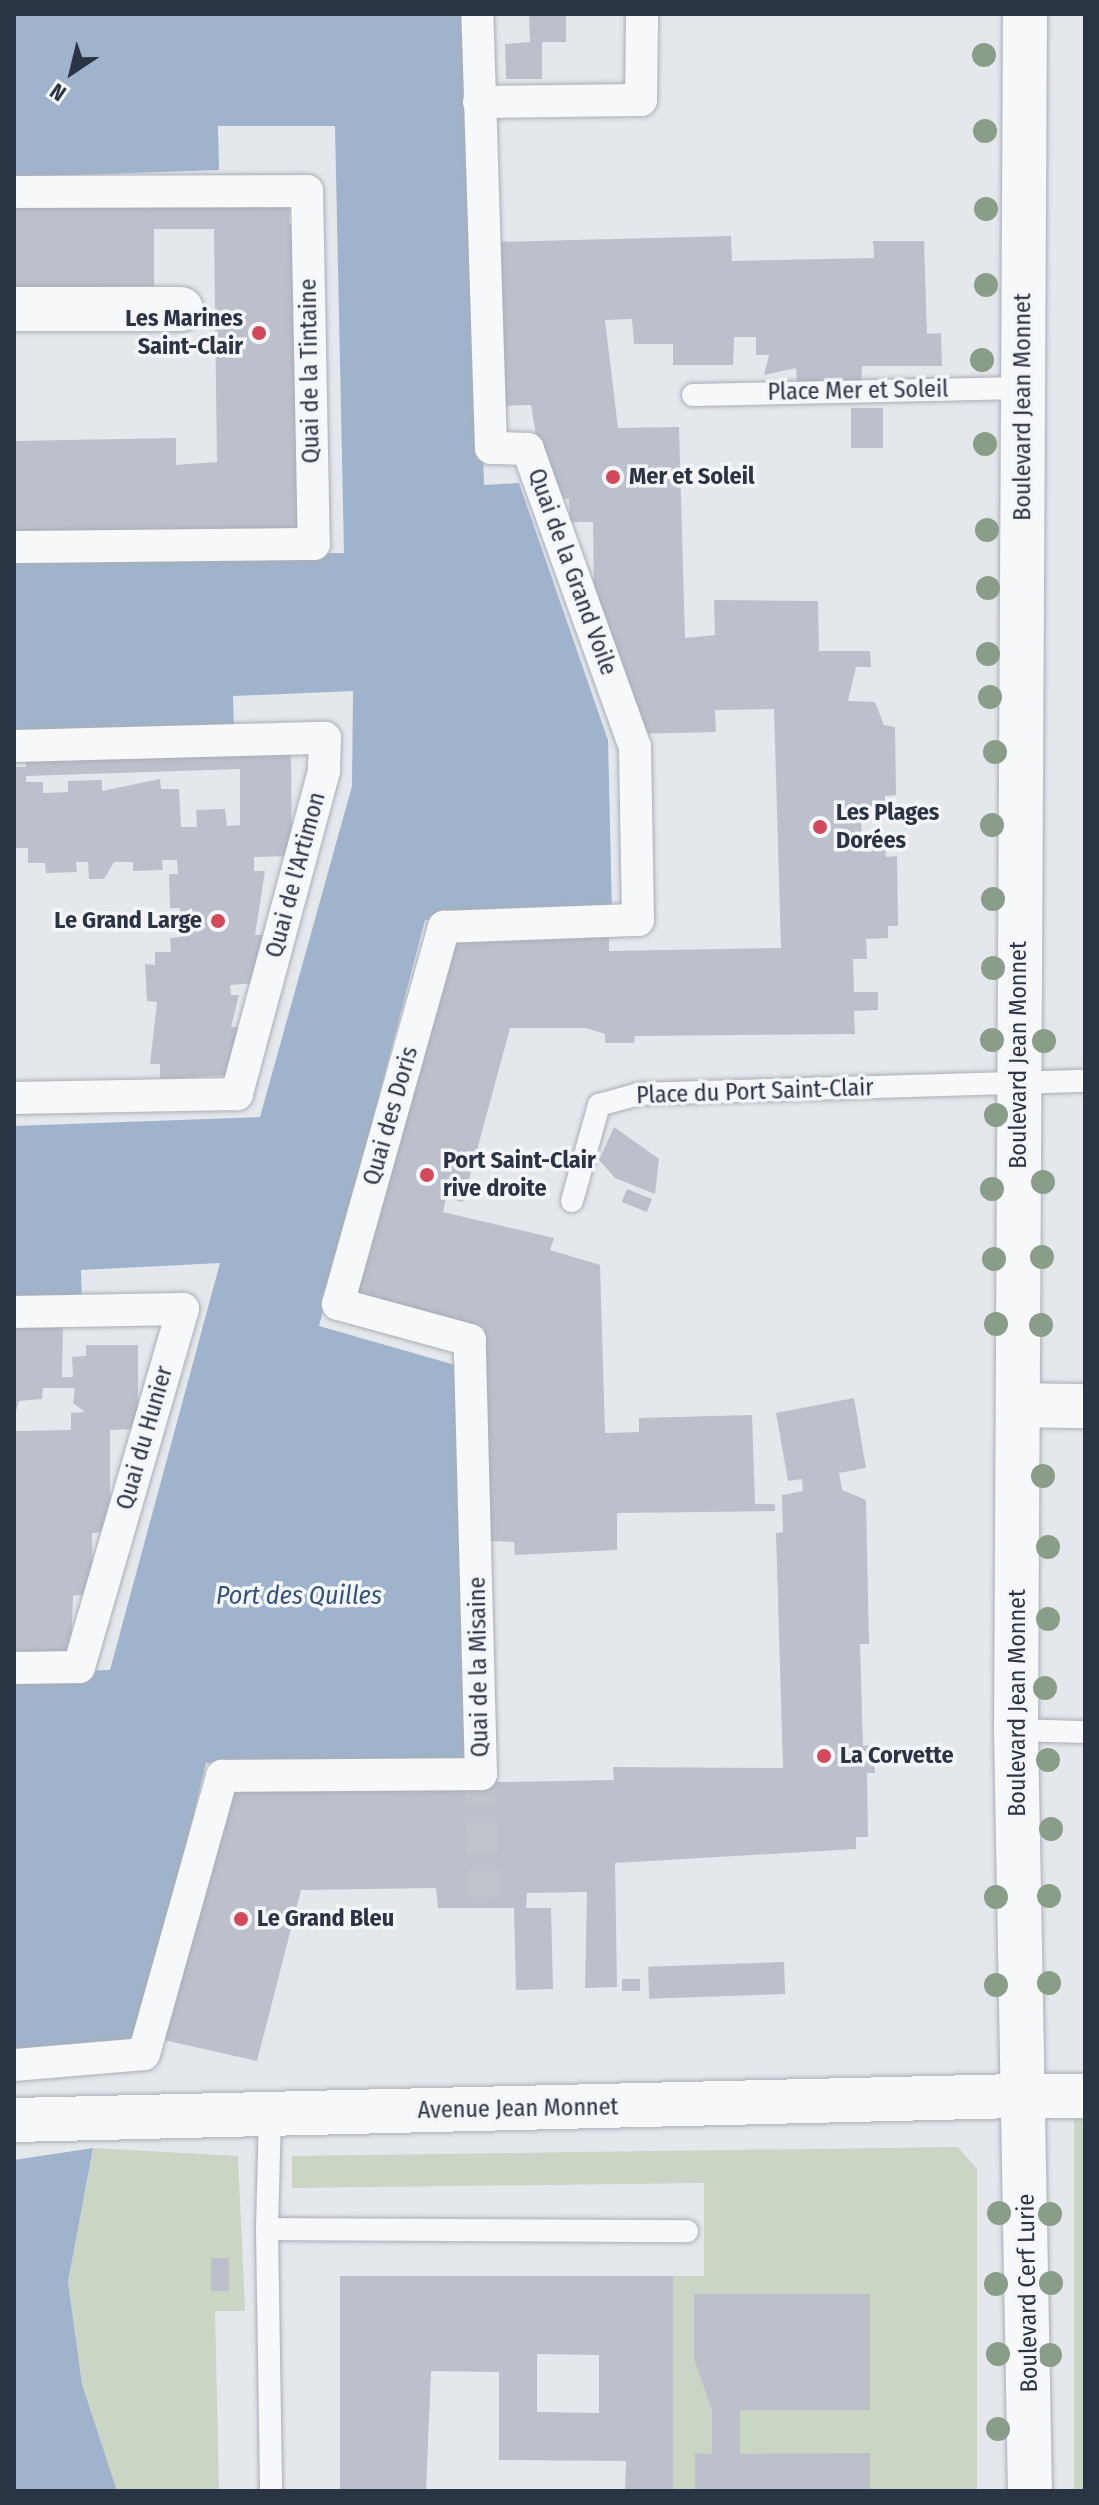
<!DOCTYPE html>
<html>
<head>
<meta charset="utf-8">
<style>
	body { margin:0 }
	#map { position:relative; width:1099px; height:2505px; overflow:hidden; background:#e4e7ec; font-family:"Fira Sans Condensed",sans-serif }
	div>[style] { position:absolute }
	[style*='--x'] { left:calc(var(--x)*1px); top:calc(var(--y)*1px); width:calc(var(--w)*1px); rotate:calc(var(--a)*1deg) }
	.green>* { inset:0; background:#c9d6c5; transform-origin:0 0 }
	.water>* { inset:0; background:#9fb4cc }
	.building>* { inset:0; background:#bbc0ca; transform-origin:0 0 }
	.pedestrian-tunnel>* { height:32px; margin-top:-16px; transform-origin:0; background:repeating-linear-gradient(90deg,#bfc3cb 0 32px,transparent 0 48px) }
	.roads { filter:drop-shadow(0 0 2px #a9aeb7) drop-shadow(0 0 2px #a9aeb7) }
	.service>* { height:22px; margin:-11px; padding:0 11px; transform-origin:11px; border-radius:11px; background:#f7f8fa }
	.pedestrian>* { height:32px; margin:-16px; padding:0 16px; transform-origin:16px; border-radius:16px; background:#f7f8fa }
	.minor>* { height:44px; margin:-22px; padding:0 22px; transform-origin:22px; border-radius:22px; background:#f7f8fa }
	.tertiary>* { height:44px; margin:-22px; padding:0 22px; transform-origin:22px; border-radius:22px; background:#f7f8fa }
	.trees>* { width:24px; height:24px; margin:-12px; border-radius:50%; background:#899d89 }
	.dots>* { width:22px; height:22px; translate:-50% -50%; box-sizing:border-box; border:4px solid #f4f6f9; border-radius:50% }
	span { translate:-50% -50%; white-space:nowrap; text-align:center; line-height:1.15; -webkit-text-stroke:7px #f4f6f9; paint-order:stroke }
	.poi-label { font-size:24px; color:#2b3445; font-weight:700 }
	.right { translate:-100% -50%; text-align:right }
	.left { translate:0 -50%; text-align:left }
	.street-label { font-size:24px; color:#2b3445 }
	.water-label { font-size:26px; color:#34527a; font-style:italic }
	.frame { position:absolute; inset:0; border:16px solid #2b3445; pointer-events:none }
	.north { position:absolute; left:32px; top:32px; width:80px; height:80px; -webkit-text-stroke:6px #f4f6f9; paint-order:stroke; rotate:215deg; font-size:22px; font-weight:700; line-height:32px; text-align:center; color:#2b3445 }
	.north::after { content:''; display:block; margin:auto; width:28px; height:36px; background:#2b3445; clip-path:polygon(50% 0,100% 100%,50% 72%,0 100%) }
</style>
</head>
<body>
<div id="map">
	<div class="green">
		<div style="left:1085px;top:2119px;width:372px;height:11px;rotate:90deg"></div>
		<div style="clip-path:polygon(958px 2147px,977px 2169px,977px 2491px,673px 2491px,673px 2276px,704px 2276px,704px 2183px,292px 2188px,292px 2156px)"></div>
		<div style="clip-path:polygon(93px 2148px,238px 2156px,245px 2311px,215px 2311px,219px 2491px,117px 2491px,82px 2384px,68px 2282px)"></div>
	</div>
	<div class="water">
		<div style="clip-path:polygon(14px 14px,470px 14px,484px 485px,519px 483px,608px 740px,612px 913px,425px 920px,319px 1326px,462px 1367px,464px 1760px,206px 1763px,137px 2048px,14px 2052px,14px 1673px,110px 1670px,220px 1263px,81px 1270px,82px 1305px,14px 1307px,14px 1126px,260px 1117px,352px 786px,353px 691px,233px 696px,234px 734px,14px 737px,14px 558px,344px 553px,335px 126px,218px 126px,219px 170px,14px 177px)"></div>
		<div style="clip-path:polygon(93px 2148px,68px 2282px,82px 2384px,117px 2491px,14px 2491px,14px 2160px)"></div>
	</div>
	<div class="building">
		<div style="clip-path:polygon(529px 14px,566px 14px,566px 42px,542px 42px,542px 79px,506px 79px,505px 44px,530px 42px)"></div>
		<div style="clip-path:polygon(289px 203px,289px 224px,301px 224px,305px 534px,14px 539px,14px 441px,176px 438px,176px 465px,217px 462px,214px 229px,154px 229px,154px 286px,14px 288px,14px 205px)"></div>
		<div style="clip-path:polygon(731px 236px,732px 261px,874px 258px,873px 241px,924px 241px,927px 334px,941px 333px,942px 366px,862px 366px,861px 386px,797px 383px,796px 368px,764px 375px,769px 355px,756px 355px,756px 337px,734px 337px,733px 365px,673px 365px,673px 344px,634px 344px,632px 319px,605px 320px,618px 428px,679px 427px,685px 638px,715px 635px,714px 600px,818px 601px,819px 651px,870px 651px,871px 667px,856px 667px,848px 701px,875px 702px,884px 725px,895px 727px,896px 795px,885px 796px,885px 807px,861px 808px,862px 847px,885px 846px,886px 857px,897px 856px,898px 926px,888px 926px,888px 938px,866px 939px,867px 959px,853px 959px,854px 992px,878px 992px,878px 1010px,854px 1011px,855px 1034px,635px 1036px,634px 1043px,605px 1043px,605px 1034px,586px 1028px,510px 1028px,463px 1202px,446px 1198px,443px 1212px,554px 1238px,550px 1250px,600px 1265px,605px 1433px,639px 1432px,639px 1418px,752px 1415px,755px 1504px,775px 1504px,775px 1511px,617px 1513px,617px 1550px,515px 1555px,514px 1542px,489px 1541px,484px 1328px,349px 1292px,440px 935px,609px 933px,609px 951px,781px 948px,774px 709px,715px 710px,716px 732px,632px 734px,594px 598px,593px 522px,570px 522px,569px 499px,547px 499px,531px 405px,499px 406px,495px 242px)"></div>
		<div style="left:883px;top:408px;width:40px;height:32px;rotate:90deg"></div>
		<div style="clip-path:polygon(evenodd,291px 752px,292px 856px,254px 857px,254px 871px,265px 871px,255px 935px,265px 935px,266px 964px,255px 965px,255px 983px,230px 985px,231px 995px,239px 995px,231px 1027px,241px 1027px,232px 1075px,160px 1079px,160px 1064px,150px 1064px,157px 1002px,147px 1001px,145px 964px,155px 965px,155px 952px,171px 952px,170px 938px,181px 937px,180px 908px,170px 908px,169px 874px,178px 874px,177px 860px,162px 860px,163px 870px,133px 871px,133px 862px,114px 862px,104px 879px,89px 879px,88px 862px,76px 862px,77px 872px,46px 873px,45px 863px,28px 863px,28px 848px,14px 848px,14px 767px,26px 767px,25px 758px,291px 752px,240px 769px,240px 825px,227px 826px,225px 809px,196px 810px,197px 827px,181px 827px,179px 789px,161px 789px,160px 779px,102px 791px,102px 780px,68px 781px,68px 792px,43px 793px,43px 782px,26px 782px,26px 776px,240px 769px)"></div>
		<div style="clip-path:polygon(614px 1127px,659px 1159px,655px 1194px,615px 1178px,599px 1160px)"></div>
		<div style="left:627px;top:1189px;width:27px;height:14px;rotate:22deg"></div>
		<div style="clip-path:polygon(63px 1324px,62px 1377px,73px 1377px,72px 1357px,86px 1356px,86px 1345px,138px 1345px,138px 1429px,110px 1430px,110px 1532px,92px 1533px,93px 1593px,73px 1596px,71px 1657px,14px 1657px,14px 1431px,71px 1430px,71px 1413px,85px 1412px,73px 1403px,75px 1388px,43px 1388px,42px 1399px,19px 1401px,14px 1417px,14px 1325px)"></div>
		<div style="clip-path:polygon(854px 1398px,866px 1468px,839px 1473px,842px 1490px,866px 1500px,869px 1644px,860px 1644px,863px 1746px,873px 1745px,875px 1773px,867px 1773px,868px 1837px,856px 1837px,856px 1849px,615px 1863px,617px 1987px,585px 1988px,587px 1892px,527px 1893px,526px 1908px,551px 1908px,553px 1989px,516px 1990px,514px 1908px,438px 1908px,436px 1888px,301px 1890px,257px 2061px,155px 2038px,224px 1787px,614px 1780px,613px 1767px,783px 1768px,776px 1533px,783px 1532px,782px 1495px,803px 1491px,802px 1479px,788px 1481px,776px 1413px)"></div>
		<div style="left:784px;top:1962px;width:32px;height:136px;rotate:88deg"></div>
		<div style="left:640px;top:1979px;width:12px;height:18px;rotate:90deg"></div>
		<div style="left:229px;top:2258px;width:33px;height:18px;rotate:90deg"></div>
		<div style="clip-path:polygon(evenodd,340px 2276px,673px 2276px,673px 2491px,625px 2491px,626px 2461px,499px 2460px,499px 2372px,431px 2371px,426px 2491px,340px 2491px,340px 2276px,537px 2354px,599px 2355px,599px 2413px,537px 2412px,537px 2354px)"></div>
		<div style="clip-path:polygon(694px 2294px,870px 2294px,870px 2410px,740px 2410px,740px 2454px,870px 2453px,870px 2491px,695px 2491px,695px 2453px,712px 2454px,712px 2410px,694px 2359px)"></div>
	</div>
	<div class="pedestrian-tunnel">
		<div style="--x:481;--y:1774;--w:124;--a:88.6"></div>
	</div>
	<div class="roads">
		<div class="service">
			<div style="--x:693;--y:395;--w:330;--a:-1.2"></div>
			<div style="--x:572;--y:1201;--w:100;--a:-74.3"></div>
			<div style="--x:599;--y:1105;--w:41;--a:-15.4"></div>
			<div style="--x:639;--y:1094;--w:446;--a:-1.7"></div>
			<div style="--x:1016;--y:1730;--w:69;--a:1.7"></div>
			<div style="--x:270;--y:2114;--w:115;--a:91.5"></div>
			<div style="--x:267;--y:2229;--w:420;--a:0.3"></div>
			<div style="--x:267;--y:2229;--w:262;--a:89.1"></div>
		</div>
		<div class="pedestrian">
			<div style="--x:479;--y:102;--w:162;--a:-0.7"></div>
			<div style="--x:641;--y:100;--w:86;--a:-89.3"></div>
			<div style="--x:14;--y:192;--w:293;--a:-0.2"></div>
			<div style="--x:307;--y:191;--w:353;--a:88.9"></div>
			<div style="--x:314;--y:544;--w:300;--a:179.4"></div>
			<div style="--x:14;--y:746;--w:311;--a:-1.5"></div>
			<div style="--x:325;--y:738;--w:33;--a:92"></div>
			<div style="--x:324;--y:771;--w:335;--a:105.1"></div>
			<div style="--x:237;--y:1094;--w:223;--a:179"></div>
			<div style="--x:14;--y:1312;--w:169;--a:-1"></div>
			<div style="--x:183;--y:1309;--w:373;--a:106.2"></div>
			<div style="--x:79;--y:1667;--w:65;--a:179.1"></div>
			<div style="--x:14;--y:2065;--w:130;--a:-4.8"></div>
			<div style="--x:144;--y:2054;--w:289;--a:-74.3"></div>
			<div style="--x:222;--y:1776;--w:259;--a:-0.4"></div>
			<div style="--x:481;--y:1774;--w:434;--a:-91.5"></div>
			<div style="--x:470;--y:1340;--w:137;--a:-164.7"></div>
			<div style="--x:338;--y:1304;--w:392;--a:-74.3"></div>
			<div style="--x:444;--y:927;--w:194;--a:-2.1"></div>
			<div style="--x:638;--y:920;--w:173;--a:-91"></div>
			<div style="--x:635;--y:747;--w:317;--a:-109.8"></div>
			<div style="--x:528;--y:449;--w:37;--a:-178"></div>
			<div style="--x:491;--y:448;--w:434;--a:-91.8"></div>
		</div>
		<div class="minor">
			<div style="--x:14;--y:309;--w:167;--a:0"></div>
			<div style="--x:1018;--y:1405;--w:67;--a:0.9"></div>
			<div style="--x:1021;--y:2096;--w:64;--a:0"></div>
		</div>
		<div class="tertiary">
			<div style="--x:1025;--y:14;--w:1716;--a:90.3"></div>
			<div style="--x:1016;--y:1730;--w:761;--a:88.95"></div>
			<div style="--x:14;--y:2120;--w:1007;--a:-1.37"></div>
		</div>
	</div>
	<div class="trees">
		<div style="left:984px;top:55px"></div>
		<div style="left:985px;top:131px"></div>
		<div style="left:986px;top:209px"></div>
		<div style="left:986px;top:285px"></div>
		<div style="left:982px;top:360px"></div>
		<div style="left:985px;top:444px"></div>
		<div style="left:987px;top:530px"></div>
		<div style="left:988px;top:588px"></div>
		<div style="left:988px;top:654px"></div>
		<div style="left:990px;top:697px"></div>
		<div style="left:995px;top:752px"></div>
		<div style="left:992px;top:825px"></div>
		<div style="left:993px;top:899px"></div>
		<div style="left:993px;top:968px"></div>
		<div style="left:992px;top:1040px"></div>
		<div style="left:1044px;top:1041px"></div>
		<div style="left:996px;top:1115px"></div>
		<div style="left:1043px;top:1182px"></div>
		<div style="left:992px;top:1189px"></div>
		<div style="left:1042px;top:1257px"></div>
		<div style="left:994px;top:1259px"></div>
		<div style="left:996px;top:1324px"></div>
		<div style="left:1041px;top:1325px"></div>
		<div style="left:1043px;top:1476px"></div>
		<div style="left:1048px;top:1547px"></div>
		<div style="left:1048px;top:1619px"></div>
		<div style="left:1045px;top:1688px"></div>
		<div style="left:1048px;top:1760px"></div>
		<div style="left:1051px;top:1829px"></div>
		<div style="left:1049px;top:1896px"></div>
		<div style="left:996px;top:1897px"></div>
		<div style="left:1049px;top:1983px"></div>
		<div style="left:996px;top:1985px"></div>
		<div style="left:999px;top:2213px"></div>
		<div style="left:1050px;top:2214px"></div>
		<div style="left:1051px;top:2283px"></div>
		<div style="left:996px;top:2284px"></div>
		<div style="left:998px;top:2354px"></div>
		<div style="left:1050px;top:2355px"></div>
		<div style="left:998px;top:2429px"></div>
	</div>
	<div class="dots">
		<div style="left:259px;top:333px;background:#d1495b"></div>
		<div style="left:613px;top:477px;background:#d1495b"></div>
		<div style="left:820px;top:827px;background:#d1495b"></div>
		<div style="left:218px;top:921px;background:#d1495b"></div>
		<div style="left:427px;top:1175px;background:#d1495b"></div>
		<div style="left:824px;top:1756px;background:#d1495b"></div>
		<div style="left:241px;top:1919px;background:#d1495b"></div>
	</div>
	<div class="poi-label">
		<span class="right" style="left:243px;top:333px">Les Marines<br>Saint-Clair</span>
		<span class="left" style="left:629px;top:477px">Mer et Soleil</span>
		<span class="left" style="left:836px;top:827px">Les Plages<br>Dorées</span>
		<span class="right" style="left:202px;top:921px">Le Grand Large</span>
		<span class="left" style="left:443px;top:1175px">Port Saint-Clair<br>rive droite</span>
		<span class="left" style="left:840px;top:1756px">La Corvette</span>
		<span class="left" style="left:257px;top:1919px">Le Grand Bleu</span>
	</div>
	<div class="street-label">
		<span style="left:310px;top:371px;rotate:-91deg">Quai de la Tintaine</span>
		<span style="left:858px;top:391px;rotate:-1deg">Place Mer et Soleil</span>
		<span style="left:1023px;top:407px;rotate:-90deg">Boulevard Jean Monnet</span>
		<span style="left:572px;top:572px;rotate:70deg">Quai de la Grand Voile</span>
		<span style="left:296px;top:875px;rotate:-75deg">Quai de l'Artimon</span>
		<span style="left:1019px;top:1055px;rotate:-90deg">Boulevard Jean Monnet</span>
		<span style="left:755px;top:1092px;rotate:-2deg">Place du Port Saint-Clair</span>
		<span style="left:391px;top:1116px;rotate:-74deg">Quai des Doris</span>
		<span style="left:145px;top:1438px;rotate:-74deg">Quai du Hunier</span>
		<span style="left:479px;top:1667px;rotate:-91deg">Quai de la Misaine</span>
		<span style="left:1018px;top:1703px;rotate:-90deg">Boulevard Jean Monnet</span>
		<span style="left:518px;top:2109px;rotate:-1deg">Avenue Jean Monnet</span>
		<span style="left:1028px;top:2293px;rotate:-91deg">Boulevard Cerf Lurie</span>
	</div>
	<div class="water-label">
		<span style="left:299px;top:1596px">Port des Quilles</span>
	</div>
	<div class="frame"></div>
	<div class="north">N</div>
</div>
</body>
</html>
